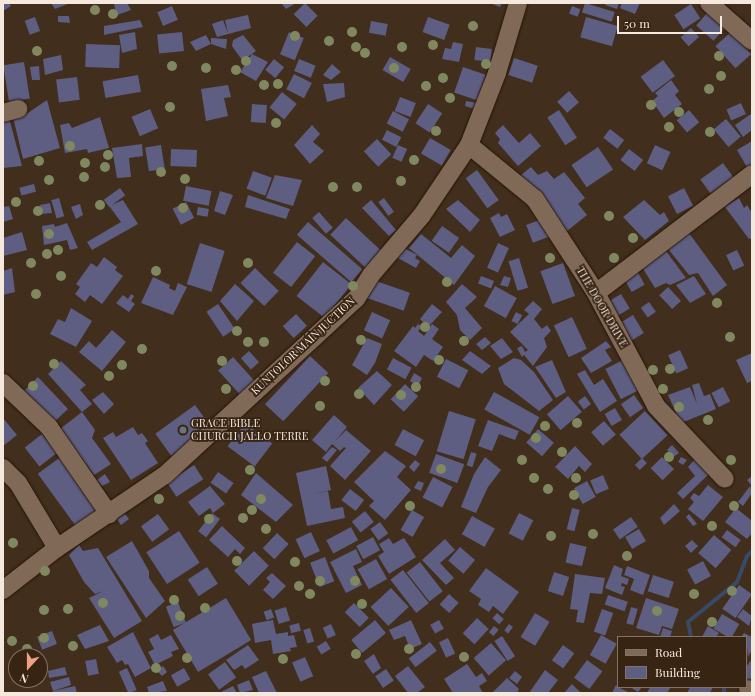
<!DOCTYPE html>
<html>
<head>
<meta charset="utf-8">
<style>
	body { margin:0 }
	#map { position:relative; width:755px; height:696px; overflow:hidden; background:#412e1d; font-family:"Playfair Display",serif }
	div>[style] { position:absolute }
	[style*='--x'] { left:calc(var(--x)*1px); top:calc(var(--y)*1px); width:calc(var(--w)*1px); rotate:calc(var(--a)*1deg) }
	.stream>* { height:4px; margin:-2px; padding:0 2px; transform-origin:2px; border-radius:2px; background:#374b69 }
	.building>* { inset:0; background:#5d5e82; transform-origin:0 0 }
	.roads { filter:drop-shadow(0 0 1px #271505) drop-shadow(0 0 1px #271505) }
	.minor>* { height:18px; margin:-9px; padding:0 9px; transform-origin:9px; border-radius:9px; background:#806956 }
	.trees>* { width:10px; height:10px; margin:-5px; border-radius:50%; background:#808860 }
	.dots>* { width:11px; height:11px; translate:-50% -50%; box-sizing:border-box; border:2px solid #372413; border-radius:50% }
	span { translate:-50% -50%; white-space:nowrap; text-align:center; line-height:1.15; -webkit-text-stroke:3.5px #372413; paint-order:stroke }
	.street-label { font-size:11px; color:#f5e8dd }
	.poi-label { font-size:11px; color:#f5e8dd }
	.left { translate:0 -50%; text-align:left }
	.frame { position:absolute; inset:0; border:4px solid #f5e8dd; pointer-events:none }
	.legend { position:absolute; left:617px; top:636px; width:130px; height:52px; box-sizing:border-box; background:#372413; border:1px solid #837264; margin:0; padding:5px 7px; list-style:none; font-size:12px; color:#f5e8dd }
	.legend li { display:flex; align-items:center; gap:8px; height:20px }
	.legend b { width:20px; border:1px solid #837264 }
	.north { position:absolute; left:8px; top:648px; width:40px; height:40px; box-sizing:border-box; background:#372413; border:1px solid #837264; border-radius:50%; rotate:201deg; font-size:11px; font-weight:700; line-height:16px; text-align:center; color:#f5e8dd }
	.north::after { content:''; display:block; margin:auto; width:14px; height:18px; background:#f39f84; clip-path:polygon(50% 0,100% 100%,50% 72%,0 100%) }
	.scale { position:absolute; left:617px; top:16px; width:105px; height:18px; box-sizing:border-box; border:2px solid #f5e8dd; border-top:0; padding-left:5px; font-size:12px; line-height:14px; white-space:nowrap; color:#f5e8dd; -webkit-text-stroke:3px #372413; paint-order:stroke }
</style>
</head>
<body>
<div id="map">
	<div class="stream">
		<div style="--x:691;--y:637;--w:15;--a:-101"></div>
		<div style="--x:688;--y:622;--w:63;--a:-39.2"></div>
		<div style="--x:737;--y:582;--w:28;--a:-69"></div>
		<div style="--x:747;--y:556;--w:7;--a:-45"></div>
		<div style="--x:724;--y:687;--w:6;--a:90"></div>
	</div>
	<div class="building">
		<div style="clip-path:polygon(3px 3px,9px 3px,11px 6px,3px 11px)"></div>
		<div style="clip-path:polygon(51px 3px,70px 3px,55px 9px)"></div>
		<div style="clip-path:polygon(127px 3px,131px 10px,117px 15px,114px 4px)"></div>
		<div style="clip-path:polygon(281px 3px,296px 3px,286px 9px)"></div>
		<div style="left:305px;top:3px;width:18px;height:16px;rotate:45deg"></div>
		<div style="clip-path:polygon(490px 3px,502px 3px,500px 7px)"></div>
		<div style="left:585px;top:3px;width:31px;height:10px;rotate:17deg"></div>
		<div style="clip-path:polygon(606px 3px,619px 3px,617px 9px,605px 5px)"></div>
		<div style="clip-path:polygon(622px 3px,640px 3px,635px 14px,620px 8px)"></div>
		<div style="left:691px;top:4px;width:17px;height:20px;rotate:57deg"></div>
		<div style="left:172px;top:6px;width:15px;height:16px;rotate:67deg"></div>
		<div style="left:572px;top:6px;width:9px;height:8px;rotate:21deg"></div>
		<div style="left:708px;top:12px;width:23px;height:18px;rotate:41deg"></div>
		<div style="clip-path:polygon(248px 15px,251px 28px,217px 37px,212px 24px,223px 20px,228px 33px,225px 20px)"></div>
		<div style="clip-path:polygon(58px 16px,69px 16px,70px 23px,58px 22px)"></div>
		<div style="left:35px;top:17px;width:15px;height:11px;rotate:70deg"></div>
		<div style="left:428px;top:17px;width:23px;height:16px;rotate:20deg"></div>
		<div style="left:586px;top:17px;width:33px;height:21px;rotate:16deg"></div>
		<div style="clip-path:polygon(140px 20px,143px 27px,104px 35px,104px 26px)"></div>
		<div style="left:371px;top:21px;width:17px;height:12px;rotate:10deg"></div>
		<div style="left:691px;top:28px;width:12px;height:14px;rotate:48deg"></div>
		<div style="clip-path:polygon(135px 32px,137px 49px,122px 53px,119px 35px)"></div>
		<div style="left:182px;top:32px;width:19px;height:25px;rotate:84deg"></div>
		<div style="left:289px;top:32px;width:16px;height:24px;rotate:22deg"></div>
		<div style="left:731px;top:32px;width:30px;height:21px;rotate:48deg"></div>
		<div style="clip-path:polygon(206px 35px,211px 44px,211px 38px,227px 39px,226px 49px,211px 44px,196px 51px,190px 42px)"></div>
		<div style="clip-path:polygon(243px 35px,256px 51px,252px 54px,268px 62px,256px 81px,240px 72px,252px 54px,242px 60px,232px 46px,233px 40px)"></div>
		<div style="clip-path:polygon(453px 42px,463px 44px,459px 62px,442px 59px,445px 48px,451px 49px)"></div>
		<div style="left:86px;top:44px;width:34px;height:23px;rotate:2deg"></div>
		<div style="left:476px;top:47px;width:16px;height:13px;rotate:7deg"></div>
		<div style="clip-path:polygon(61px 55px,63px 70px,45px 75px,43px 59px)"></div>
		<div style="left:390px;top:57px;width:24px;height:15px;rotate:30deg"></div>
		<div style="left:514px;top:58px;width:25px;height:18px;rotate:18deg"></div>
		<div style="left:274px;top:59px;width:13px;height:14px;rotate:39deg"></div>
		<div style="left:299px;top:59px;width:18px;height:13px;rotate:22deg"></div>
		<div style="left:663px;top:60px;width:20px;height:28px;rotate:53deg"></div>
		<div style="left:24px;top:62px;width:37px;height:21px;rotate:81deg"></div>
		<div style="clip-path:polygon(332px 64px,341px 72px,331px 80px,323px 75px)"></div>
		<div style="clip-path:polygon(39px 66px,40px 80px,32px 80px,30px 67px)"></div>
		<div style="left:463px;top:67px;width:24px;height:27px;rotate:19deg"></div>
		<div style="left:294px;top:74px;width:20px;height:17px;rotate:27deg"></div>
		<div style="left:138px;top:75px;width:17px;height:36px;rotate:80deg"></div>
		<div style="left:77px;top:77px;width:23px;height:21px;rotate:83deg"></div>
		<div style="clip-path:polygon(671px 80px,679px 91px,675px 95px,682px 104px,664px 118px,652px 101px,658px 96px,655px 93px)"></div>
		<div style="clip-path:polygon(344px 83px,345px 97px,327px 102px,323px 84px)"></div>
		<div style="clip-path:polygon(228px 85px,231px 97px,224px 98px,228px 116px,206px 121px,201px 89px)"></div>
		<div style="left:569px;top:91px;width:15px;height:16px;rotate:48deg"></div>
		<div style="left:282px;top:92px;width:19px;height:20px;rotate:39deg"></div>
		<div style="left:400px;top:97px;width:17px;height:15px;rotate:21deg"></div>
		<div style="clip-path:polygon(47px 100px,60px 148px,23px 159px,13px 117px,28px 113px)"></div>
		<div style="clip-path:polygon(466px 101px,477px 103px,475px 109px,465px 106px)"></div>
		<div style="left:741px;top:103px;width:12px;height:16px;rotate:66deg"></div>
		<div style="left:252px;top:104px;width:15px;height:18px;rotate:4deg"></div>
		<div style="left:428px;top:104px;width:17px;height:23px;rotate:33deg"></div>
		<div style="left:150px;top:109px;width:21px;height:20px;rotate:67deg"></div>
		<div style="left:559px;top:110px;width:33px;height:14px;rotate:57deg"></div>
		<div style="left:689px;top:110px;width:16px;height:16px;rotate:50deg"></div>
		<div style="left:393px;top:111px;width:18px;height:14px;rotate:27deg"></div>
		<div style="clip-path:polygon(751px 114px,752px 130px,743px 137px,735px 125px)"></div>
		<div style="clip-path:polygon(100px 117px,109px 148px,88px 153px,87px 149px,65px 153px,60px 125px,69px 123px,72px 128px)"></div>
		<div style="clip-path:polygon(9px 118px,22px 166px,3px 168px,3px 120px)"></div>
		<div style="left:726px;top:119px;width:23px;height:16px;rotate:50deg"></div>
		<div style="clip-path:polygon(312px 125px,320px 134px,313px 142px,324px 151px,310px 164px,294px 145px)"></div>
		<div style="clip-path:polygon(503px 125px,519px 143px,530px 133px,541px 146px,518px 166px,498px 143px,500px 139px,495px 133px)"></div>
		<div style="left:610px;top:129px;width:18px;height:11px;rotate:38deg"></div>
		<div style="left:387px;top:130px;width:16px;height:11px;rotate:27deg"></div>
		<div style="left:430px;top:138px;width:24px;height:18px;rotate:30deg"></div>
		<div style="left:377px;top:139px;width:21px;height:18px;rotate:47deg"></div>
		<div style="clip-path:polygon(752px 141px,752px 167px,748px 169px,737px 150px)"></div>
		<div style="clip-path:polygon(142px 144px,143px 156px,129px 158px,131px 177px,117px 178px,112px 148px)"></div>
		<div style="left:161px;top:145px;width:24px;height:16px;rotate:81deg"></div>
		<div style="left:398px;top:145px;width:10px;height:14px;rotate:24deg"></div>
		<div style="left:655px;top:145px;width:17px;height:20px;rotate:24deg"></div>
		<div style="left:598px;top:147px;width:27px;height:32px;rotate:56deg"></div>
		<div style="left:171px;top:149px;width:26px;height:17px;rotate:2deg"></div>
		<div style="left:629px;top:149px;width:18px;height:14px;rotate:38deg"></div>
		<div style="left:723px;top:163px;width:17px;height:28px;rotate:54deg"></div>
		<div style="clip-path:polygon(531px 167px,538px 175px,547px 171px,554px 179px,564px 172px,585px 198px,578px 204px,587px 215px,567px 231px,521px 175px)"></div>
		<div style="left:477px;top:170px;width:37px;height:14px;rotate:54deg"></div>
		<div style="left:253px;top:171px;width:20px;height:19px;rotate:20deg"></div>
		<div style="clip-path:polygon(275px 175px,302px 180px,293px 206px,266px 198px)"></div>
		<div style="left:34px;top:184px;width:8px;height:15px;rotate:76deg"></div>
		<div style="left:186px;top:186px;width:26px;height:15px;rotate:11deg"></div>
		<div style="left:120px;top:188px;width:9px;height:20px;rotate:54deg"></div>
		<div style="left:684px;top:188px;width:20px;height:18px;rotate:63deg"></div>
		<div style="clip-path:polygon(220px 191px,233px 195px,225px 215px,214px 211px)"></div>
		<div style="clip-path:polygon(248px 195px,290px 209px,286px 219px,245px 207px)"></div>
		<div style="left:59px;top:198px;width:19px;height:8px;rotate:74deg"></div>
		<div style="left:384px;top:198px;width:17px;height:7px;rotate:54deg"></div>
		<div style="clip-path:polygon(739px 198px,744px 208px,747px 205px,752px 213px,752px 238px,749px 239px,725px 207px)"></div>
		<div style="clip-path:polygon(123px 200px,138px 224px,92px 250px,87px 242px,121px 222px,109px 206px)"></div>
		<div style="clip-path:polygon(371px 200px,396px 230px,389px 236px,362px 208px)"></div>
		<div style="clip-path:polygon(458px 200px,480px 220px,470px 232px,446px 209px)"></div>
		<div style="clip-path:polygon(644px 200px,660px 215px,664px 212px,669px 221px,645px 240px,623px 217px)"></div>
		<div style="left:186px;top:202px;width:18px;height:15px;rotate:63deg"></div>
		<div style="clip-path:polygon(50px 203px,52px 213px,41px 214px,40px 205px)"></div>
		<div style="clip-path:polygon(80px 204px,83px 215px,76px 219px,71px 207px)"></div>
		<div style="clip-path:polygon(9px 206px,13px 219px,3px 222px,3px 207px)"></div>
		<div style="left:198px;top:207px;width:11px;height:8px;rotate:10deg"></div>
		<div style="left:319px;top:212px;width:21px;height:9px;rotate:49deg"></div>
		<div style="clip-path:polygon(499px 213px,501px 217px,507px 214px,515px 230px,500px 237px,490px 218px)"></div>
		<div style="left:346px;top:218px;width:50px;height:23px;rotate:43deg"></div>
		<div style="left:542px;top:219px;width:19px;height:17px;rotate:69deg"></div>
		<div style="left:308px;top:222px;width:72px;height:17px;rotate:41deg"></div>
		<div style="clip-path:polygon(67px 223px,78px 248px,70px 250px,67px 240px,44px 245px,42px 226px,54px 224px,55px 227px)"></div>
		<div style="left:442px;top:226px;width:21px;height:18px;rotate:35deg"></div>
		<div style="clip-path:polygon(686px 229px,727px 285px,713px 296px,698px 273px,689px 275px,665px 245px)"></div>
		<div style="clip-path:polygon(22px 232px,27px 250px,3px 256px,3px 238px)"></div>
		<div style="clip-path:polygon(421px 234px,451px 258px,462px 245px,475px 256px,454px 285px,409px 248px)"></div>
		<div style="left:297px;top:242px;width:23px;height:39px;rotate:38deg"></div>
		<div style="left:200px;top:243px;width:26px;height:43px;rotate:18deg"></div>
		<div style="left:498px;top:243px;width:12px;height:27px;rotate:24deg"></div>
		<div style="clip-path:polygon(663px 247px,686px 278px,670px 285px,666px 283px,655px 288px,640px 264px)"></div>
		<div style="clip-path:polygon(404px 248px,417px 255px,415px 258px,420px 261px,416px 268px,398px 258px)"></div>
		<div style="left:737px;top:250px;width:17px;height:12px;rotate:65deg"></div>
		<div style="clip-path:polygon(104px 257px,117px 267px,115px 270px,123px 276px,102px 304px,90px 295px,85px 302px,75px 294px,80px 287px,76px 284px,91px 263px,97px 267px)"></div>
		<div style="left:519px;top:258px;width:31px;height:11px;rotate:73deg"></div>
		<div style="left:323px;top:262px;width:36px;height:43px;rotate:38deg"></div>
		<div style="left:563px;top:263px;width:35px;height:24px;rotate:70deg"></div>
		<div style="clip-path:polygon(12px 268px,15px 292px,3px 295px,3px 271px)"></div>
		<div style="left:255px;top:268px;width:33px;height:21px;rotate:44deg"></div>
		<div style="left:636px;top:269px;width:18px;height:15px;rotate:61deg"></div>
		<div style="left:481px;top:276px;width:14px;height:8px;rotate:21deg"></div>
		<div style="clip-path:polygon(504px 276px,511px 278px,508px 287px,500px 285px)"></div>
		<div style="clip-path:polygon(694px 276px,706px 294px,690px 303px,676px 285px)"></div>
		<div style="clip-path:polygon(153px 277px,170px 285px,169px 288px,175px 291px,178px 283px,187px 287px,173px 315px,141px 303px)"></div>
		<div style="left:373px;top:280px;width:39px;height:19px;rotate:19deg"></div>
		<div style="clip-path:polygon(235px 284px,254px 301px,237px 321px,220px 301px)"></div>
		<div style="clip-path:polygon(462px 284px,477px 297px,465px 308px,482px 328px,470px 340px,460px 330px,457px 315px,446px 302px)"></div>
		<div style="left:495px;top:286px;width:25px;height:23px;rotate:29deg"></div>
		<div style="left:668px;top:287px;width:19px;height:12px;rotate:47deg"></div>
		<div style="clip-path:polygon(131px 294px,134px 296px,131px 301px,135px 304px,129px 312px,116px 303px,123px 295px,128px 299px)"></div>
		<div style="left:621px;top:294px;width:17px;height:17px;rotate:59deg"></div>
		<div style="clip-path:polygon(533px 301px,542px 309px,534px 319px,542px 329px,547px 325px,551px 331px,544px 338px,547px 347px,533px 366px,524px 355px,522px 357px,517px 348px,522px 346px,525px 352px,528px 350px,510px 332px,529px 314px,524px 310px)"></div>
		<div style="left:649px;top:302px;width:12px;height:10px;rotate:55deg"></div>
		<div style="left:218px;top:304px;width:30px;height:14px;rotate:56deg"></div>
		<div style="clip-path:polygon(432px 304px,442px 312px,428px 327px,420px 319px)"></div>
		<div style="clip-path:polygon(71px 308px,92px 321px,76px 347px,50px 334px,58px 319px,65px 322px)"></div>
		<div style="left:372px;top:312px;width:20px;height:20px;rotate:24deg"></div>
		<div style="left:516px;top:312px;width:7px;height:10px;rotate:27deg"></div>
		<div style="left:296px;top:314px;width:16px;height:18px;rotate:47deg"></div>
		<div style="left:633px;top:315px;width:21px;height:14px;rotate:59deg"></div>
		<div style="left:572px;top:317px;width:35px;height:20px;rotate:65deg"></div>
		<div style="clip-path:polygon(418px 324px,422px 327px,418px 331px,424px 336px,432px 324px,439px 329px,432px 339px,443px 347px,433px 361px,424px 355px,416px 367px,394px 351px,413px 326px,415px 328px)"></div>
		<div style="clip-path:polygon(112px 330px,126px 342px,102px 371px,79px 352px,89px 341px,96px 348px)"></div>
		<div style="clip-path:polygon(485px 337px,491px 343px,482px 350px,476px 344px)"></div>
		<div style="clip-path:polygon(367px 338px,382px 344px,375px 363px,367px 375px,352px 365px)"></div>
		<div style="clip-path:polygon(502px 338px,513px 352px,501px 359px,490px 346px)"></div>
		<div style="clip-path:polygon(606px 341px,611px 347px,605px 350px,612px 361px,591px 373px,581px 358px)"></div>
		<div style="left:680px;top:350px;width:20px;height:13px;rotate:66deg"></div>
		<div style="left:249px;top:351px;width:15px;height:11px;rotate:48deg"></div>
		<div style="clip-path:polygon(470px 351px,491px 366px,482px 374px,462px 360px)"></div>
		<div style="clip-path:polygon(752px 353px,752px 381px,747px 383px,736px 360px)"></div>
		<div style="left:310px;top:356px;width:25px;height:66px;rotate:43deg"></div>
		<div style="left:233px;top:357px;width:38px;height:20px;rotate:48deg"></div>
		<div style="left:393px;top:358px;width:21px;height:13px;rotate:28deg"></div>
		<div style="clip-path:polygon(514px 358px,521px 360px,534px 372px,553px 400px,539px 411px,504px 384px,498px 368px)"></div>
		<div style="left:446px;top:359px;width:25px;height:20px;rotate:27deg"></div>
		<div style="left:625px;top:359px;width:34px;height:22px;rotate:63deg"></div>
		<div style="clip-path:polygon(552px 360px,566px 392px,556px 398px,535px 367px)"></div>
		<div style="clip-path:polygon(61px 361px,86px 385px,80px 390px,92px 404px,82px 412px,48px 374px)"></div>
		<div style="clip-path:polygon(585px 370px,594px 385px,603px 379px,617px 401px,600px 412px,577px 374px)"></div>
		<div style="clip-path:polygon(377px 371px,392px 385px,374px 405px,358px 388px)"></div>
		<div style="clip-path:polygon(414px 373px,422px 378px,418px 386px,410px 381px)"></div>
		<div style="clip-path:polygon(38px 377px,68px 409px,55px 421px,22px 393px)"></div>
		<div style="clip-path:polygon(699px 383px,704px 396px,710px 394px,716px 409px,681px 423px,668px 395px,690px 387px,697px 404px,692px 385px)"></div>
		<div style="left:405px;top:384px;width:18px;height:21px;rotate:43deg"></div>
		<div style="left:723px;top:387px;width:16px;height:13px;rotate:63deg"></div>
		<div style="clip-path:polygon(103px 392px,114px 404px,104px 414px,92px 400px)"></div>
		<div style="left:494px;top:392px;width:52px;height:20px;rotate:29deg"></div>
		<div style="left:634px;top:395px;width:16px;height:16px;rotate:55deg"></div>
		<div style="left:568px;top:396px;width:21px;height:28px;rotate:49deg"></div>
		<div style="left:585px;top:396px;width:10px;height:9px;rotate:53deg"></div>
		<div style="left:195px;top:405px;width:27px;height:49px;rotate:54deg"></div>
		<div style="left:615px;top:408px;width:14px;height:12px;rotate:60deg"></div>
		<div style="left:449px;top:411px;width:28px;height:42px;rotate:17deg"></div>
		<div style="left:645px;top:411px;width:33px;height:35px;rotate:47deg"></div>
		<div style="clip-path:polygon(82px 412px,95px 430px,92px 438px,111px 464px,94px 475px,60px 429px)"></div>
		<div style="clip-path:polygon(334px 415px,347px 427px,335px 441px,346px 430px,371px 451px,345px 480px,330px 466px,346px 448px,344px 447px,340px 451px,332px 444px,326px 452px,312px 440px)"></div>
		<div style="clip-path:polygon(3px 418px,17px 435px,3px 446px)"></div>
		<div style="clip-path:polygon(488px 420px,519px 431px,515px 440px,499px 434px,492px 451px,478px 446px)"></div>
		<div style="left:604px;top:421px;width:18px;height:17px;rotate:49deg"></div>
		<div style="left:245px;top:423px;width:34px;height:29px;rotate:37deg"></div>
		<div style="clip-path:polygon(133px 427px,138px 435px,142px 433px,148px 441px,145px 443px,158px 463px,131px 480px,103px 438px,113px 432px,116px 437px)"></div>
		<div style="left:403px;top:429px;width:24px;height:18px;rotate:28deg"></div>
		<div style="left:538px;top:429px;width:21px;height:18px;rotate:41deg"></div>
		<div style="left:42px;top:434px;width:24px;height:22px;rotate:52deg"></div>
		<div style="clip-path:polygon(672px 445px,679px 453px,673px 457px,667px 450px)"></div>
		<div style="clip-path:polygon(575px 446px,592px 464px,585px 472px,579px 466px,568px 479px,555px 467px)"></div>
		<div style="clip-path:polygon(332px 447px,337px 450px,327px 462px,322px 458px)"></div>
		<div style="clip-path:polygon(385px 451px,406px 466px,397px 477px,411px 490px,385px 520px,369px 506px,374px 501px,354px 482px)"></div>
		<div style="left:471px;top:452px;width:6px;height:14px;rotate:18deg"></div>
		<div style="left:436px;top:454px;width:30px;height:20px;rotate:20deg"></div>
		<div style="left:62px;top:456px;width:65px;height:30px;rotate:54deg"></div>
		<div style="clip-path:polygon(485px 457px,501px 470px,488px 487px,476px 513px,461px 507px,474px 474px)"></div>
		<div style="left:662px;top:457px;width:17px;height:16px;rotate:45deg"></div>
		<div style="clip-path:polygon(681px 457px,687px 460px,683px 465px,678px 462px)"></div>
		<div style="left:642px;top:458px;width:7px;height:10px;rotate:45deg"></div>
		<div style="clip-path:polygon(696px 458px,710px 473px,683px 499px,677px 493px,695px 476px,688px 467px)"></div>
		<div style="clip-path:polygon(415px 460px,420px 464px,414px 472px,409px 467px)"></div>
		<div style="left:194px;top:465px;width:17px;height:32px;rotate:57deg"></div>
		<div style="clip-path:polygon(326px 466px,331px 490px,313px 494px,328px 491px,331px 509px,343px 507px,345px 518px,307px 526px,296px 473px)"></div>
		<div style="left:218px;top:472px;width:19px;height:13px;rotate:35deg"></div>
		<div style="clip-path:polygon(256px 473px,293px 505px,276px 522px,241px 495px)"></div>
		<div style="clip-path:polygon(105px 474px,110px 482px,102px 486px,97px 480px)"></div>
		<div style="left:603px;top:475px;width:15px;height:14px;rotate:67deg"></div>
		<div style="clip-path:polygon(752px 476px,752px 486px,747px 480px)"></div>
		<div style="left:433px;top:477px;width:22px;height:23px;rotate:27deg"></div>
		<div style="clip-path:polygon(418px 481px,424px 483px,421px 491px,414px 488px)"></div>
		<div style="left:587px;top:481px;width:18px;height:15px;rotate:61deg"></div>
		<div style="clip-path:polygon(708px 485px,723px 497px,703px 521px,688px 509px,694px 502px,690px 498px,694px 493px,699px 496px)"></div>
		<div style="clip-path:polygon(210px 486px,225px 504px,213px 513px,210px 508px,199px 516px,188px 502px)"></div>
		<div style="clip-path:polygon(750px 486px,752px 493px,743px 506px,738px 502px)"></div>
		<div style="left:350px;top:489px;width:18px;height:14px;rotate:38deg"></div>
		<div style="clip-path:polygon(674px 504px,680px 511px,664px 525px,660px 518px)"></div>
		<div style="left:572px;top:508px;width:8px;height:22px;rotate:14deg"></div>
		<div style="clip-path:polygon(736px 508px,752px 521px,752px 533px,747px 539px,725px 522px)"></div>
		<div style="left:412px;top:510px;width:14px;height:23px;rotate:30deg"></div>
		<div style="left:365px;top:511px;width:14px;height:17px;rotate:51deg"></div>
		<div style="left:212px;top:513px;width:10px;height:23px;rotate:37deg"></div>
		<div style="left:519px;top:513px;width:16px;height:23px;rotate:27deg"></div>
		<div style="clip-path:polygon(125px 514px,129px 519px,121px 525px,117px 519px)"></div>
		<div style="left:158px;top:514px;width:19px;height:21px;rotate:54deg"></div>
		<div style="clip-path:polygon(689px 514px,697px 524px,693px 526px,686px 517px)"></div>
		<div style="left:472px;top:516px;width:26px;height:21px;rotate:29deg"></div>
		<div style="left:631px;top:517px;width:12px;height:22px;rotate:55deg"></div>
		<div style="left:380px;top:522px;width:14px;height:12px;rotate:54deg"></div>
		<div style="clip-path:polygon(222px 526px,245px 548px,240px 554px,235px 549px,228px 557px,209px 540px)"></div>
		<div style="left:351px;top:527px;width:15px;height:28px;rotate:62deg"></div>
		<div style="left:639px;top:529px;width:14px;height:16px;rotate:60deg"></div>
		<div style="left:727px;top:530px;width:17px;height:9px;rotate:36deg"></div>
		<div style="left:179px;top:531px;width:38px;height:39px;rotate:57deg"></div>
		<div style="left:311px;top:532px;width:21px;height:17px;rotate:65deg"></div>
		<div style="left:277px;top:533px;width:16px;height:21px;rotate:43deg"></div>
		<div style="left:714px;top:535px;width:23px;height:24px;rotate:41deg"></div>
		<div style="left:373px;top:537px;width:15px;height:19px;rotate:62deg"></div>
		<div style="clip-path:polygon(389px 538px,393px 544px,404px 538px,416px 557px,389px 574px,378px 556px,384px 552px,379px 544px)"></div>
		<div style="clip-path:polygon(445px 539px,455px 550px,440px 563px,454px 578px,446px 585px,422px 560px)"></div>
		<div style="clip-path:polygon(692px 540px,698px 546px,691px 553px,685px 546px)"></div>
		<div style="clip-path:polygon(132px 541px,149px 571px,149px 578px,165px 601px,146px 618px,106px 557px)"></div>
		<div style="left:570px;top:543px;width:17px;height:20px;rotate:13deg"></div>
		<div style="clip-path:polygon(79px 545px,83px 551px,98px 548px,142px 621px,114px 638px,89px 598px,103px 591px,95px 594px,84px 582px,69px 555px)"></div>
		<div style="left:460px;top:547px;width:20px;height:18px;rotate:41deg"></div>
		<div style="clip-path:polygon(356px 549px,362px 562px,353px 566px,362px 585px,346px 593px,330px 562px)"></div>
		<div style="left:254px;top:551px;width:21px;height:28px;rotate:45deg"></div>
		<div style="left:325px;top:557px;width:26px;height:16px;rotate:69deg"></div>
		<div style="left:376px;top:559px;width:23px;height:21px;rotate:61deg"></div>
		<div style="left:703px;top:561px;width:17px;height:18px;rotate:62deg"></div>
		<div style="left:420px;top:562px;width:37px;height:17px;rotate:52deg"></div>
		<div style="clip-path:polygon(614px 565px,623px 569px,621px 576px,629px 579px,627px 585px,622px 583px,621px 586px,625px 587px,622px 595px,605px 588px)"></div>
		<div style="clip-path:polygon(627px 566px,650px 575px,643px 595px,630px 590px,634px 579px,624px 575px)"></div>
		<div style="left:207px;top:567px;width:20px;height:23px;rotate:57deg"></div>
		<div style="clip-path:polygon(486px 568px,519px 592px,503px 614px,493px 606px,489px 612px,478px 605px,481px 599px,469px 591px)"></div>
		<div style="left:403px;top:570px;width:42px;height:16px;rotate:52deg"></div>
		<div style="left:554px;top:572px;width:16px;height:20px;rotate:18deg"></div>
		<div style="clip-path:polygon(272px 573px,286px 586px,273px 599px,263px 590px,270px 582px,266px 578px)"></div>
		<div style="clip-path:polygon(575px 574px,605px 578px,602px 594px,590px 593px,584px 623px,576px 622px,578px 610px,570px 609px)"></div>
		<div style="left:653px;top:575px;width:22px;height:17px;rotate:18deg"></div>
		<div style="left:739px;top:585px;width:16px;height:29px;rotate:35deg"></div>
		<div style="left:391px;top:588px;width:26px;height:28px;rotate:47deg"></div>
		<div style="left:449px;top:594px;width:13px;height:14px;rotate:42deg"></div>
		<div style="left:608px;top:595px;width:21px;height:10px;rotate:19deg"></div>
		<div style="left:226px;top:598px;width:49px;height:62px;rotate:59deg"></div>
		<div style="clip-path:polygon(646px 598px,679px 609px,672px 629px,662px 626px,659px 635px,636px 628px)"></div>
		<div style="left:178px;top:602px;width:22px;height:13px;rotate:69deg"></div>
		<div style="left:354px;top:603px;width:21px;height:13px;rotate:45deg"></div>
		<div style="left:286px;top:607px;width:14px;height:12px;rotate:73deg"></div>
		<div style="left:631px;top:607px;width:7px;height:17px;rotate:16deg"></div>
		<div style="left:271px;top:609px;width:9px;height:8px;rotate:69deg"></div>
		<div style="left:602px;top:609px;width:12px;height:24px;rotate:20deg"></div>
		<div style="clip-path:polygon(743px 609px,752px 616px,749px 626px,737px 617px)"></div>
		<div style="left:497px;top:613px;width:9px;height:7px;rotate:41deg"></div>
		<div style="left:535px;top:613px;width:17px;height:28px;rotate:31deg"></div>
		<div style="left:722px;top:614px;width:20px;height:17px;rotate:30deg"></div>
		<div style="left:477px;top:618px;width:16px;height:21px;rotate:43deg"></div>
		<div style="clip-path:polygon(273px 620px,276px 634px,288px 632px,288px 636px,294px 635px,297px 647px,290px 648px,291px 651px,273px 654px,271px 640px,255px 643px,252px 624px)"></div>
		<div style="left:375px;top:620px;width:17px;height:31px;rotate:50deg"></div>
		<div style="clip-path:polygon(411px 620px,422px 644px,410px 649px,405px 636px,394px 640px,389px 630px)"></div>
		<div style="left:439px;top:620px;width:10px;height:10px;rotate:61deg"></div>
		<div style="left:299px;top:623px;width:8px;height:10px;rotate:76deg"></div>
		<div style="left:331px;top:624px;width:12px;height:9px;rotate:66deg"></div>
		<div style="left:509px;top:624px;width:5px;height:8px;rotate:37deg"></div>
		<div style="clip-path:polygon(100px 625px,109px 641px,85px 649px,77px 635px)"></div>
		<div style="left:494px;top:626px;width:6px;height:8px;rotate:39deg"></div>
		<div style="clip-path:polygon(708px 626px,719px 633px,716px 637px,702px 637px)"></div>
		<div style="left:310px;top:628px;width:14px;height:7px;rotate:73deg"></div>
		<div style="clip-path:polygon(663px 628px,672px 631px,670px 637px,660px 637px)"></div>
		<div style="left:52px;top:631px;width:14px;height:16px;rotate:69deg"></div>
		<div style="clip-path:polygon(133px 632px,151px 668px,135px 677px,128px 664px,125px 665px,122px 660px,117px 663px,107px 647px)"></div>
		<div style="clip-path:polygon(744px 633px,752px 637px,752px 650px,748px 657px,746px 637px,741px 637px)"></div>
		<div style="clip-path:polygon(158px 634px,161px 640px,171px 635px,179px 649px,171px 652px,173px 656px,155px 665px,148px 652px,154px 649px,149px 639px)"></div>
		<div style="left:601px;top:635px;width:18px;height:23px;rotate:29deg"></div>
		<div style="left:502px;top:636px;width:24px;height:9px;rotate:57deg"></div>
		<div style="left:448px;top:638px;width:17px;height:10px;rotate:65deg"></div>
		<div style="left:326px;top:641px;width:9px;height:11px;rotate:58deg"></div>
		<div style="left:430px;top:642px;width:11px;height:27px;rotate:52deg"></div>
		<div style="left:491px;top:643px;width:23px;height:23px;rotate:49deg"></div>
		<div style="clip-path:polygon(248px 645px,259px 660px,245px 669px,242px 665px,234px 670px,226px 660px)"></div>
		<div style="left:563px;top:645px;width:14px;height:19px;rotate:36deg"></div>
		<div style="clip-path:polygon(374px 654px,381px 668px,373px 674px,364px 661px)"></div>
		<div style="left:305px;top:657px;width:21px;height:14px;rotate:67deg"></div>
		<div style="left:96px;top:659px;width:15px;height:11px;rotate:79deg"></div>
		<div style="clip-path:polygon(752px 659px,752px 677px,746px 685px,746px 667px)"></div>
		<div style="left:587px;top:660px;width:19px;height:22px;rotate:36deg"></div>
		<div style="left:225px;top:662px;width:19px;height:21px;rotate:54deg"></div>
		<div style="clip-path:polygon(467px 664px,476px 677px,482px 673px,487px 681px,479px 686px,483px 693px,453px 693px,444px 679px)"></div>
		<div style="clip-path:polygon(163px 666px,167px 672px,162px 676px,157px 671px)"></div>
		<div style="clip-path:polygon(408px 666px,425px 687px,417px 693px,408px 693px,395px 676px)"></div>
		<div style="clip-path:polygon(65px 667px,67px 675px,49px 678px,48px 671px)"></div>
		<div style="left:127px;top:668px;width:24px;height:9px;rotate:66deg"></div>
		<div style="left:184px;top:668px;width:13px;height:15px;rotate:61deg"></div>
		<div style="left:386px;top:669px;width:14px;height:13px;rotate:56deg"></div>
		<div style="clip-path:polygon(545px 670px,558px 680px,548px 693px,529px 693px)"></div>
		<div style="clip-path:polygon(266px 671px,277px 693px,259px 693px,252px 677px)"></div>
		<div style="clip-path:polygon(515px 671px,522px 677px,517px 684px,509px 678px)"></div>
		<div style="clip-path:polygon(69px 677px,71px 685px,53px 691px,50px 682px)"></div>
		<div style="clip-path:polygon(507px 678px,519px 689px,517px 693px,492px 693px)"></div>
		<div style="clip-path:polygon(249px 680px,253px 690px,240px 693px,237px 685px)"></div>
		<div style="clip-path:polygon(163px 681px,167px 691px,149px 693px,147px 687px)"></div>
		<div style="clip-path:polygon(572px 684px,581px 693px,564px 693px)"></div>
		<div style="clip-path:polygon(616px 685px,618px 687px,630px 693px,612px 693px)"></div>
		<div style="clip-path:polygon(75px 686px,77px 693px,53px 693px,53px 691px)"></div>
		<div style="clip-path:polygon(233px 686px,237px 693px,219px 693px)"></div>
		<div style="clip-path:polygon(630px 687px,642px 687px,638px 692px)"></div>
		<div style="clip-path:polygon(650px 687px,671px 687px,667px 693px,647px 693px)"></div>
		<div style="clip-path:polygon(690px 687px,713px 687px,710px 693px,687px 693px)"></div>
	</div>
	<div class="roads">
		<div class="minor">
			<div style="--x:709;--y:3;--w:57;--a:41.5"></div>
			<div style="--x:3;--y:113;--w:16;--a:-15"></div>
			<div style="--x:469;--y:145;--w:85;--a:39.3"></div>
			<div style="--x:535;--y:199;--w:112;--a:57"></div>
			<div style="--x:596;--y:293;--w:128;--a:62"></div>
			<div style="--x:656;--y:406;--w:100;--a:46.6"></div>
			<div style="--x:596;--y:293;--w:196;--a:-37.3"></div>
			<div style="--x:3;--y:383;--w:64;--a:43.7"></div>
			<div style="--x:49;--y:427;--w:106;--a:55.4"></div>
			<div style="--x:3;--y:468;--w:21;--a:45"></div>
			<div style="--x:18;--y:483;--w:76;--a:59"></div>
			<div style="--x:3;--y:590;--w:68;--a:-37.9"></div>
			<div style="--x:57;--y:548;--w:130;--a:-34.1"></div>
			<div style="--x:165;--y:475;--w:260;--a:-42.7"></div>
			<div style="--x:356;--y:299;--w:28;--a:-58"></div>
			<div style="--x:371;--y:275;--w:79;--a:-49.6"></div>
			<div style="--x:422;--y:215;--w:84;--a:-56.1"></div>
			<div style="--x:469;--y:145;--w:77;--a:-68.7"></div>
			<div style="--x:497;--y:73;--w:73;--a:-73.3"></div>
			<div style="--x:748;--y:689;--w:4;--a:27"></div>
		</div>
	</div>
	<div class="trees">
		<div style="left:95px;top:10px"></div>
		<div style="left:113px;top:14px"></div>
		<div style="left:473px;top:26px"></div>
		<div style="left:352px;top:32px"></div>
		<div style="left:295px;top:36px"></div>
		<div style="left:329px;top:41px"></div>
		<div style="left:433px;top:45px"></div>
		<div style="left:356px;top:47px"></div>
		<div style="left:402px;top:47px"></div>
		<div style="left:37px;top:51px"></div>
		<div style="left:365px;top:53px"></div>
		<div style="left:719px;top:56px"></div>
		<div style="left:246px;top:61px"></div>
		<div style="left:486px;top:64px"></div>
		<div style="left:172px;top:66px"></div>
		<div style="left:206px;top:68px"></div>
		<div style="left:394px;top:68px"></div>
		<div style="left:236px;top:70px"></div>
		<div style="left:721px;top:76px"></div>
		<div style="left:443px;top:78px"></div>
		<div style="left:278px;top:84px"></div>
		<div style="left:264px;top:85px"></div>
		<div style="left:426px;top:86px"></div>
		<div style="left:709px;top:89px"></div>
		<div style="left:450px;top:98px"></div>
		<div style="left:651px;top:105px"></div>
		<div style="left:170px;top:107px"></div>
		<div style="left:679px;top:112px"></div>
		<div style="left:276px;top:123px"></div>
		<div style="left:669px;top:127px"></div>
		<div style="left:436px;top:131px"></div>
		<div style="left:710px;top:132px"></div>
		<div style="left:70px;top:146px"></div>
		<div style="left:108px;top:155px"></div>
		<div style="left:414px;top:160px"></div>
		<div style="left:39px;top:161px"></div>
		<div style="left:85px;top:163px"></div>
		<div style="left:105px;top:167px"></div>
		<div style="left:161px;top:172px"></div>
		<div style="left:84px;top:177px"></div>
		<div style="left:185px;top:179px"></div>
		<div style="left:49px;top:180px"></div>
		<div style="left:401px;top:181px"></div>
		<div style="left:333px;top:187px"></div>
		<div style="left:357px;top:187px"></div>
		<div style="left:16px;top:202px"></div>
		<div style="left:100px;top:205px"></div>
		<div style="left:183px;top:208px"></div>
		<div style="left:38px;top:211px"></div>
		<div style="left:609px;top:216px"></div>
		<div style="left:49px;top:234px"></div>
		<div style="left:633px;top:238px"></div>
		<div style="left:58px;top:250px"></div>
		<div style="left:47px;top:254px"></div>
		<div style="left:550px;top:258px"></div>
		<div style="left:614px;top:258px"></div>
		<div style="left:31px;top:263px"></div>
		<div style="left:248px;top:263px"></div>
		<div style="left:156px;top:271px"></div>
		<div style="left:61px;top:276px"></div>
		<div style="left:447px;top:282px"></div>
		<div style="left:353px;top:286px"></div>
		<div style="left:36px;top:294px"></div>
		<div style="left:717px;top:303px"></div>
		<div style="left:425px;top:327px"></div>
		<div style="left:237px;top:331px"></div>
		<div style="left:730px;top:337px"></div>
		<div style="left:361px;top:340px"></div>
		<div style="left:464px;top:341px"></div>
		<div style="left:248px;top:342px"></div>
		<div style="left:264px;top:342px"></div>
		<div style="left:142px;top:349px"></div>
		<div style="left:439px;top:360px"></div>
		<div style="left:222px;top:361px"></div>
		<div style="left:54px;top:364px"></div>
		<div style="left:122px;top:365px"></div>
		<div style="left:670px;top:369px"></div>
		<div style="left:653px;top:370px"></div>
		<div style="left:109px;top:376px"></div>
		<div style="left:325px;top:381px"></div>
		<div style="left:33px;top:386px"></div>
		<div style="left:416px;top:387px"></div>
		<div style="left:226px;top:389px"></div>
		<div style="left:663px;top:389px"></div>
		<div style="left:359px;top:394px"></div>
		<div style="left:401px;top:395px"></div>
		<div style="left:320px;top:406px"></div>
		<div style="left:679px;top:407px"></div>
		<div style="left:708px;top:420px"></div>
		<div style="left:577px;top:423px"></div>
		<div style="left:545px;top:426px"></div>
		<div style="left:536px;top:438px"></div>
		<div style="left:562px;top:452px"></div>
		<div style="left:669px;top:457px"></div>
		<div style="left:522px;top:460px"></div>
		<div style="left:731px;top:460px"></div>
		<div style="left:441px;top:469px"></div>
		<div style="left:250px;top:470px"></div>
		<div style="left:534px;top:478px"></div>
		<div style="left:576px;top:478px"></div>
		<div style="left:548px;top:489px"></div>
		<div style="left:574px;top:495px"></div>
		<div style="left:159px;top:499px"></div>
		<div style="left:261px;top:499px"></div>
		<div style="left:410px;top:506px"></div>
		<div style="left:734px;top:506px"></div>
		<div style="left:252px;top:510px"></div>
		<div style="left:243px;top:518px"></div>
		<div style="left:209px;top:519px"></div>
		<div style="left:712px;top:526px"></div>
		<div style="left:266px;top:529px"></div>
		<div style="left:593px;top:534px"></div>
		<div style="left:551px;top:536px"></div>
		<div style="left:13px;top:543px"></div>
		<div style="left:627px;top:556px"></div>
		<div style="left:237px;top:561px"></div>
		<div style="left:295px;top:562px"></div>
		<div style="left:45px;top:571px"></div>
		<div style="left:320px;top:581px"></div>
		<div style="left:355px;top:581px"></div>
		<div style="left:299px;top:586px"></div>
		<div style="left:732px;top:591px"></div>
		<div style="left:310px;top:594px"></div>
		<div style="left:694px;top:594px"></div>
		<div style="left:174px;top:600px"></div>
		<div style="left:103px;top:603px"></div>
		<div style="left:362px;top:604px"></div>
		<div style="left:205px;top:608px"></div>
		<div style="left:68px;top:609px"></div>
		<div style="left:44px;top:610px"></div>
		<div style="left:657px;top:611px"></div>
		<div style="left:180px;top:616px"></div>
		<div style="left:712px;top:622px"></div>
		<div style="left:44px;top:638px"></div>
		<div style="left:12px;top:641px"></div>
		<div style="left:73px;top:646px"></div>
		<div style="left:27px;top:649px"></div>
		<div style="left:409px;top:649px"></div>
		<div style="left:356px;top:654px"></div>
		<div style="left:464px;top:657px"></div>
		<div style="left:187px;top:658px"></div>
		<div style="left:283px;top:659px"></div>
		<div style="left:156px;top:668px"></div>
	</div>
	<div class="dots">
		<div style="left:183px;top:430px;background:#6b7280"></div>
	</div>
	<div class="street-label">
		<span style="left:602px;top:307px;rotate:60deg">THE DOOR DRIVE</span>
		<span style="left:303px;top:346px;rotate:-43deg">KUNTOLOR MAIN JUCTION</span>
	</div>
	<div class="poi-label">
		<span class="left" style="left:191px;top:430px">GRACE BIBLE<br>CHURCH JALLO TERRE</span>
	</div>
	<div class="frame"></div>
	<ul class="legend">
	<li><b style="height:5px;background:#806956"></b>Road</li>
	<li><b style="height:11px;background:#5d5e82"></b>Building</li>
	</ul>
	<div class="north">N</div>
	<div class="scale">50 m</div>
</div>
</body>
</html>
